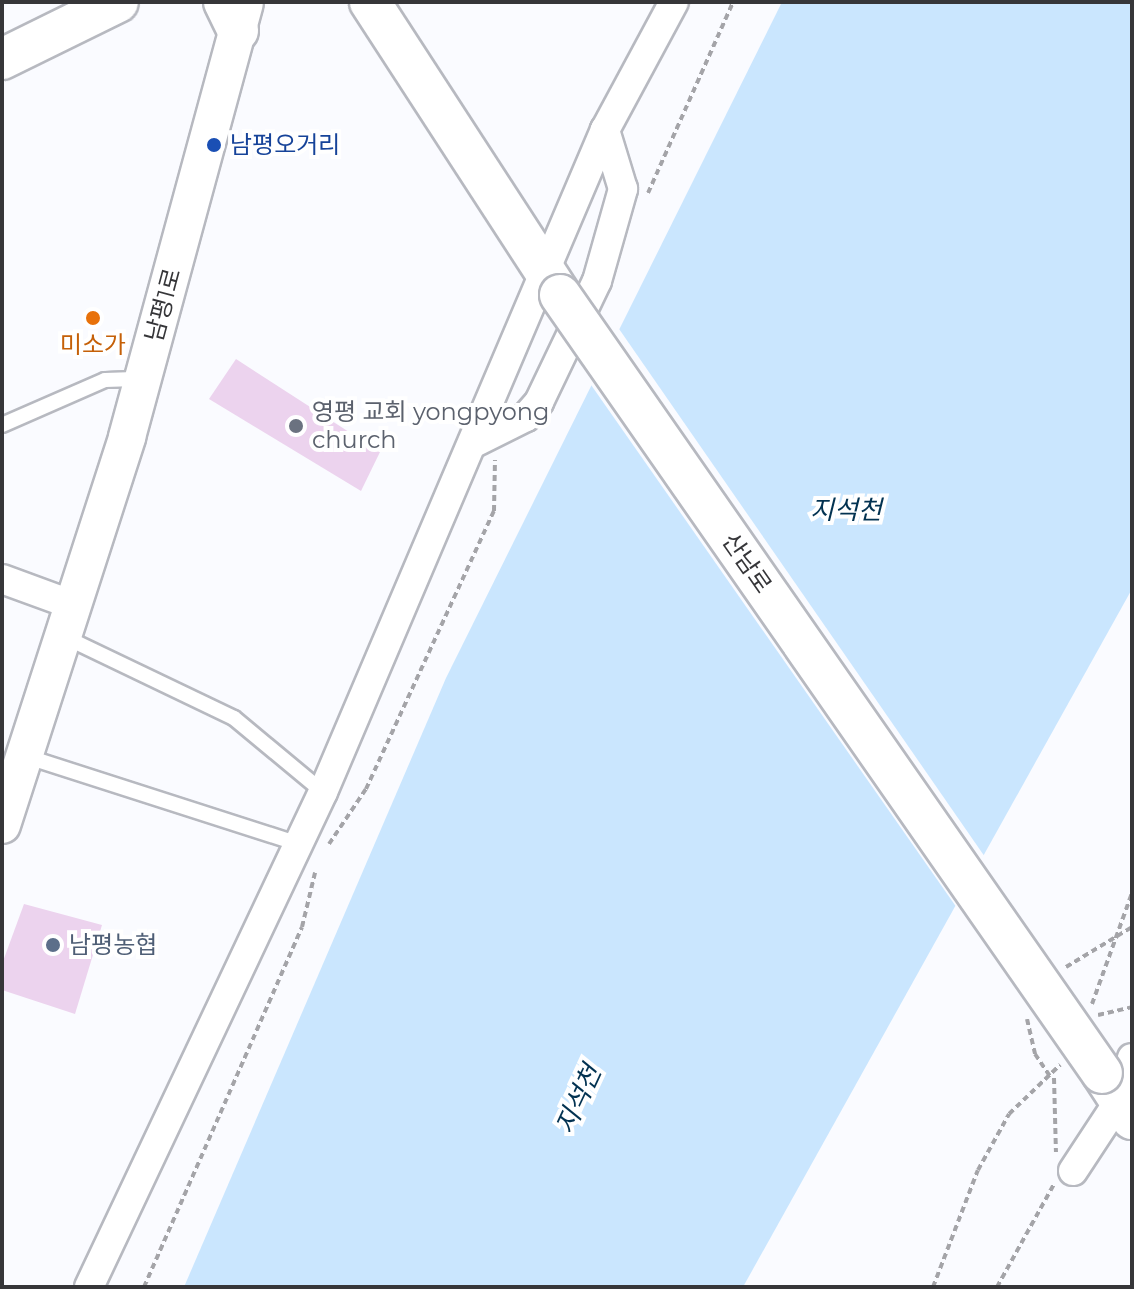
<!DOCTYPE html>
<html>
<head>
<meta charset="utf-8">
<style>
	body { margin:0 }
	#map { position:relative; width:1134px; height:1289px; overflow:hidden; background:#fafbff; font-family:Montserrat,"Noto Sans KR",sans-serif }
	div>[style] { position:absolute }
	.water>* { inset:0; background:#cae6fe }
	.pier>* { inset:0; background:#fafbff }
	.building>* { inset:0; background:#ecd3ee }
	.path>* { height:4px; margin-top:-2px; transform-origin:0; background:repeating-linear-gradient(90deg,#a4a4a8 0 6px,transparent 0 10px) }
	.roads { filter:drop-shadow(2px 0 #b7b9c0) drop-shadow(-2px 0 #b7b9c0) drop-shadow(0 2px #b7b9c0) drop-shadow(0 -2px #b7b9c0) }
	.service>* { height:14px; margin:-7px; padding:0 7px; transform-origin:7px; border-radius:7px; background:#fff }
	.minor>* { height:28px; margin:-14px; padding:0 14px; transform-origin:14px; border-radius:14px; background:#fff }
	.tertiary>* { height:36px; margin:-18px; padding:0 18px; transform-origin:18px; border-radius:18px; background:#fff }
	.secondary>* { height:40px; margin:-20px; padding:0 20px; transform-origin:20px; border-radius:20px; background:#fff }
	.bridges { filter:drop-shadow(2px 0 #b7b9c0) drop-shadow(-2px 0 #b7b9c0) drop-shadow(0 2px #b7b9c0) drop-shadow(0 -2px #b7b9c0) }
	.secondary-bridge>* { height:40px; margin:-20px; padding:0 20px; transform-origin:20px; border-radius:20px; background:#fff }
	.dots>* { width:22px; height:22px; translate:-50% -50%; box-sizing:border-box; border:4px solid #fff; border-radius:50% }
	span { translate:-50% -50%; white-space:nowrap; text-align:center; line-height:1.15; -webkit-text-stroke:8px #fff; paint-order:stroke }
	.transit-label { font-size:24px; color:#164399 }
	.left { translate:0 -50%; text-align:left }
	.street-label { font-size:24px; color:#363639 }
	.food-label { font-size:24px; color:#c56008 }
	.worship-label { font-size:24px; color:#5b616d }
	.service-label { font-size:24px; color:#4e5e75 }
	.water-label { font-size:26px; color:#023251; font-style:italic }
	.frame { position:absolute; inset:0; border:4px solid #363639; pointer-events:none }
</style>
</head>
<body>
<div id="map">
	<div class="water">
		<i style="clip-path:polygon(782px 2px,1132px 2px,1132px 589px,743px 1287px,184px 1287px,446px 678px)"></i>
	</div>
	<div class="pier">
		<i style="clip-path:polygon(617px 326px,985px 857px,957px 908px,589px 382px)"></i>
	</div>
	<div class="building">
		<i style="clip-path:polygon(236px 359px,380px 452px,361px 491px,209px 399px)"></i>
		<i style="clip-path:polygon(24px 904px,102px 925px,75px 1014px,2px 990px,2px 964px)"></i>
	</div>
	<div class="path">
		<i style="left:648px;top:193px;width:209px;rotate:-66deg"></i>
		<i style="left:329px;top:844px;width:66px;rotate:-56.1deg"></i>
		<i style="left:366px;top:789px;width:306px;rotate:-65.3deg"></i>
		<i style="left:494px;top:511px;width:51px;rotate:-88.9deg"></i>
		<i style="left:1066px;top:967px;width:77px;rotate:-31.2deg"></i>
		<i style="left:1092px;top:1004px;width:118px;rotate:-70.2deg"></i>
		<i style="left:1098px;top:1015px;width:35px;rotate:-13deg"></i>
		<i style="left:1027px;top:1019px;width:36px;rotate:77deg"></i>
		<i style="left:1035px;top:1054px;width:30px;rotate:56deg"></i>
		<i style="left:1054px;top:1078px;width:74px;rotate:88.5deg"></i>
		<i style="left:144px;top:1287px;width:393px;rotate:-66.3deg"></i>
		<i style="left:302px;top:927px;width:56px;rotate:-76.5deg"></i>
		<i style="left:933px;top:1287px;width:125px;rotate:-69deg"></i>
		<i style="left:978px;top:1170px;width:64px;rotate:-61deg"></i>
		<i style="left:1009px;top:1114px;width:71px;rotate:-43.9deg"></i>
		<i style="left:997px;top:1287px;width:118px;rotate:-61deg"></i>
	</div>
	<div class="roads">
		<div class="service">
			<i style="left:2px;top:425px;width:112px;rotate:-23.6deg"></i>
			<i style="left:105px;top:380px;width:37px;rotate:-2deg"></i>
			<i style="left:65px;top:637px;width:187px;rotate:25.6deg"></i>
			<i style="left:234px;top:718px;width:116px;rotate:39.7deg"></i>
			<i style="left:25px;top:756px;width:288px;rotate:17.8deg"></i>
		</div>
		<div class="minor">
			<i style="left:476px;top:442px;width:56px;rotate:-26.6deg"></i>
			<i style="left:526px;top:417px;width:20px;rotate:-49deg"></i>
			<i style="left:539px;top:402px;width:134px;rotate:-64.4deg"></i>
			<i style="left:597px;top:281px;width:96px;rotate:-74.2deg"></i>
			<i style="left:623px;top:189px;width:62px;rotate:-107deg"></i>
			<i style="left:2px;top:579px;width:76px;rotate:20.1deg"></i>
			<i style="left:1073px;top:1171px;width:84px;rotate:-56.7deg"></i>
			<i style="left:1119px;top:1101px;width:45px;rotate:-73.2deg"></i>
			<i style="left:89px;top:1287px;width:548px;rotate:-64.7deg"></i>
			<i style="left:323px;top:792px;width:720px;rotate:-66.93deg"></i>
			<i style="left:605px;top:130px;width:145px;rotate:-61.7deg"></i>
		</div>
		<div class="tertiary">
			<i style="left:2px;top:825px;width:408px;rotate:-72.1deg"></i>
			<i style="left:127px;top:437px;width:449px;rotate:-74.8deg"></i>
		</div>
		<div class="secondary">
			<i style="left:224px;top:2px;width:32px;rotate:64deg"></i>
			<i style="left:370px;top:2px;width:349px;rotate:57deg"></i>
			<i style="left:2px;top:59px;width:129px;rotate:-26.2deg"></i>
			<i style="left:1102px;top:1073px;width:55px;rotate:56.9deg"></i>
		</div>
	</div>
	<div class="bridges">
		<div class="secondary-bridge">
			<i style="left:560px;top:295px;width:948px;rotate:55.14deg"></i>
		</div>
	</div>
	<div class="dots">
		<i style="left:214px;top:145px;background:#1a4fb4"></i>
		<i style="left:93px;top:318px;background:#e8710a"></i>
		<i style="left:296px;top:426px;background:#6b7280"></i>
		<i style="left:53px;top:945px;background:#5c6f8a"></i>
	</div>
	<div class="transit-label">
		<span class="left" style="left:230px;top:145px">남평오거리</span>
	</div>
	<div class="street-label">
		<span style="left:163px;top:305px;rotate:-75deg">남평1로</span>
		<span style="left:747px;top:563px;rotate:55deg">산남로</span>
	</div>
	<div class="food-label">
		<span style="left:93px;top:345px">미소가</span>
	</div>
	<div class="worship-label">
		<span class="left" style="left:312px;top:426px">영평 교회 yongpyong<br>church</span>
	</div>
	<div class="service-label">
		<span class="left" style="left:69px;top:945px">남평농협</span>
	</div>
	<div class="water-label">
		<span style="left:846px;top:511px">지석천</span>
		<span style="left:579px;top:1100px;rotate:-65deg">지석천</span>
	</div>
	<div class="frame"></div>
</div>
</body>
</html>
